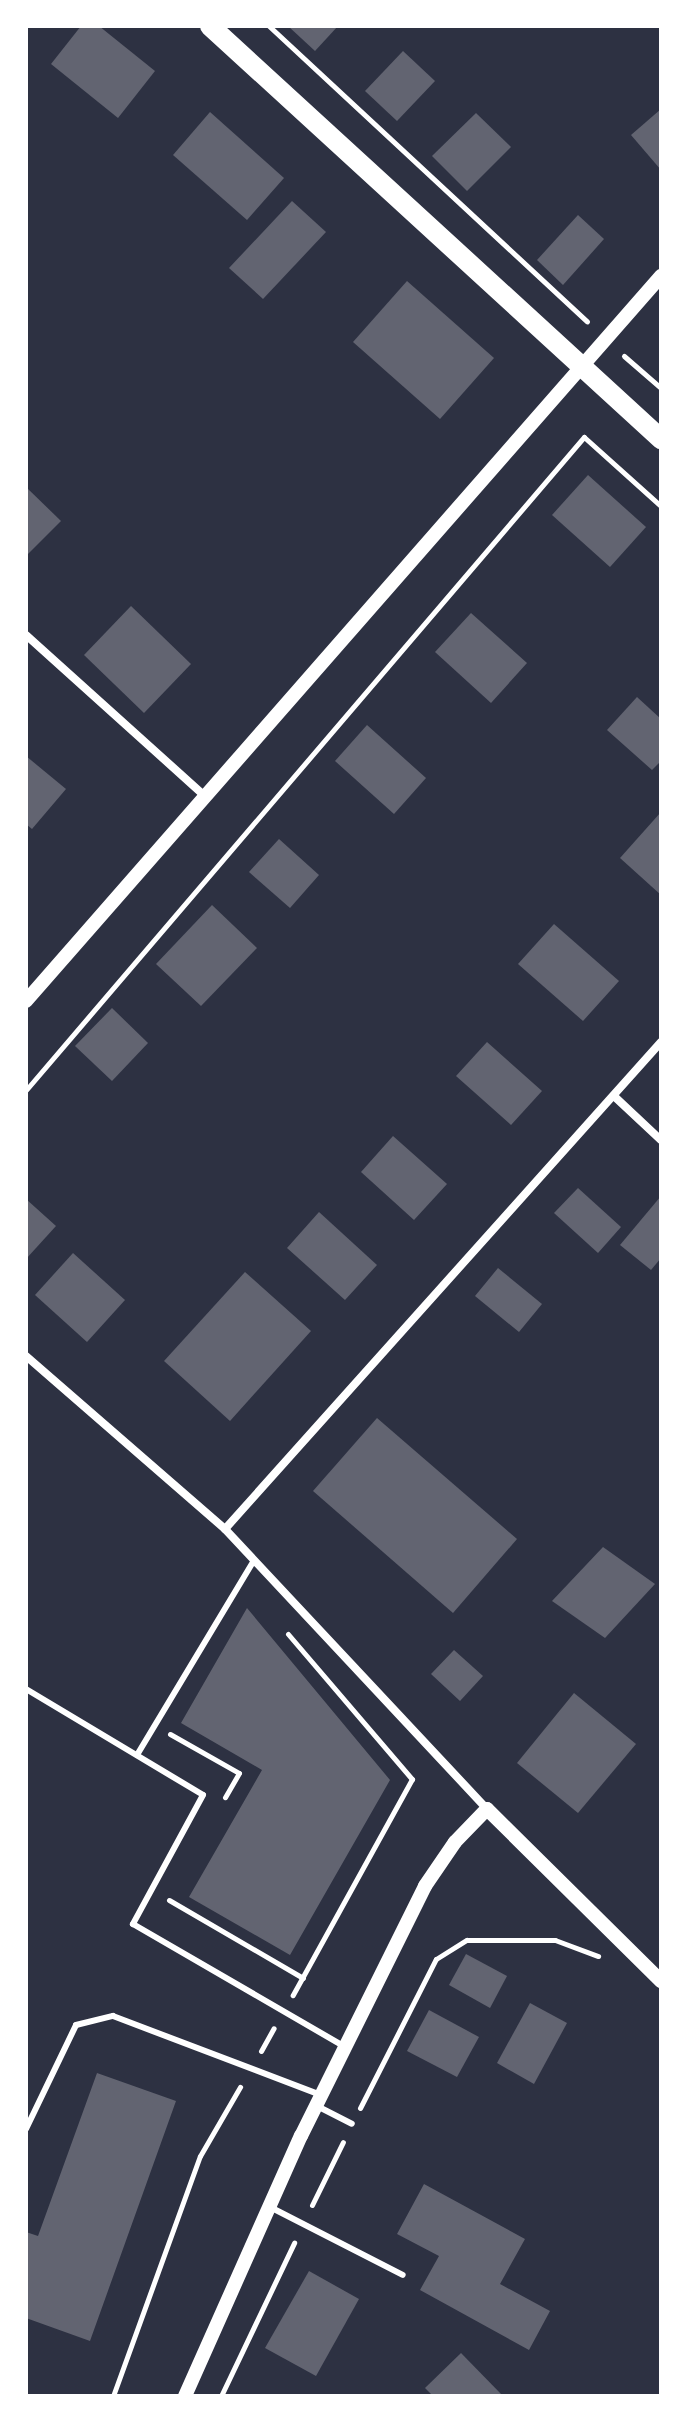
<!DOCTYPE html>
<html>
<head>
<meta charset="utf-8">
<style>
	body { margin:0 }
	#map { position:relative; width:687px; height:2422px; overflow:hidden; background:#2d3142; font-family:Lato,sans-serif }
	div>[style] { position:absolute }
	.building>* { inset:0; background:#626471 }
	.path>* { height:5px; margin:-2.5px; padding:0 2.5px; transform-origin:2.5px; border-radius:2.5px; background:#fff }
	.service>* { height:6px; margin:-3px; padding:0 3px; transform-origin:3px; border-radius:3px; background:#fff }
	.minor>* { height:8px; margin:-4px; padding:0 4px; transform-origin:4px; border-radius:4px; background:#fff }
	.tertiary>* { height:14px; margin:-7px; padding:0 7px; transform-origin:7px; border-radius:7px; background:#fff }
	.primary>* { height:20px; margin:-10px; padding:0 10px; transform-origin:10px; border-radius:10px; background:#fff }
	span { translate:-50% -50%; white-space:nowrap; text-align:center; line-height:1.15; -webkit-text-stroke:6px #fff; paint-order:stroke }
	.frame { position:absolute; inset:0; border:28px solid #fff; pointer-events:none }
</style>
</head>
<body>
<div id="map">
	<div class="building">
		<i style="clip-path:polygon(81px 26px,99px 26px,155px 71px,118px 118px,51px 64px)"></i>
		<i style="clip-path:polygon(288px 26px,338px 26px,315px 51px)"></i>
		<i style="clip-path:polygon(403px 51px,435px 81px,397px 121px,365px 91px)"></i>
		<i style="clip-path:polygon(661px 109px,661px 170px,631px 135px)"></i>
		<i style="clip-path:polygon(210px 112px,284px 178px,247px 220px,173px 155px)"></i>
		<i style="clip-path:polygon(476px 113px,511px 147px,467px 191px,432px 156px)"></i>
		<i style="clip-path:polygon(292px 201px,326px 232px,263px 299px,229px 268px)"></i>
		<i style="clip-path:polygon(578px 215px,604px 239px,563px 285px,537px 260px)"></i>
		<i style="clip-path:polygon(407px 281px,494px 358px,440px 419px,353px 342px)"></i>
		<i style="clip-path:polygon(588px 475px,646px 527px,610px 567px,552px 515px)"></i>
		<i style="clip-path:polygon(26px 487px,61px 521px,26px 556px)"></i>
		<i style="clip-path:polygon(131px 606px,191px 664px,144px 713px,84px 655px)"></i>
		<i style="clip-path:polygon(471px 613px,527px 663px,491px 703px,435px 652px)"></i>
		<i style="clip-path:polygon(637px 697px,661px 719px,661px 761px,652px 770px,607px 730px)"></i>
		<i style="clip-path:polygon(367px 725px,426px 778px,394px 814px,335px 761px)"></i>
		<i style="clip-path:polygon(26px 756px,66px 789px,32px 829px,26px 824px)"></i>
		<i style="clip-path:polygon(661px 812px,661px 895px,620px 858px)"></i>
		<i style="clip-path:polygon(279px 839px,319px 875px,290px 908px,249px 872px)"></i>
		<i style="clip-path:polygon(212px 905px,257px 948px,201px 1006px,156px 964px)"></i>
		<i style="clip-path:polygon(554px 924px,619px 981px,583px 1021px,518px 964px)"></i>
		<i style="clip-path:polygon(112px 1008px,148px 1043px,112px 1081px,75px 1046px)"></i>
		<i style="clip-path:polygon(487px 1042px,542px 1091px,511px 1125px,456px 1076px)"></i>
		<i style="clip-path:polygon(393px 1136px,447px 1184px,414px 1220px,361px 1172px)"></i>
		<i style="clip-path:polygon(578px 1188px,621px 1227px,598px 1253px,554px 1213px)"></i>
		<i style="clip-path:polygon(661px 1196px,661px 1258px,651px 1270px,620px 1245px)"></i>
		<i style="clip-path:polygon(26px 1199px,56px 1226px,26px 1259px)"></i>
		<i style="clip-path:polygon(319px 1212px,377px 1265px,345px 1300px,287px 1248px)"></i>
		<i style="clip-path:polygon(73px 1253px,125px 1300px,87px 1342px,35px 1295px)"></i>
		<i style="clip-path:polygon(498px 1268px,542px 1304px,519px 1332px,475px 1296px)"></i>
		<i style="clip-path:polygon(245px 1272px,311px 1331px,230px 1421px,164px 1361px)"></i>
		<i style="clip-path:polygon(377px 1418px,517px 1539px,453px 1613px,313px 1491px)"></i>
		<i style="clip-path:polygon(603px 1547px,655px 1584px,605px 1638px,552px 1601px)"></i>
		<i style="clip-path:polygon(247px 1608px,390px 1780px,290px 1955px,189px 1897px,262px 1770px,181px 1723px)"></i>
		<i style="clip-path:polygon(454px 1650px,483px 1676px,460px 1701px,431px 1674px)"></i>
		<i style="clip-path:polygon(574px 1693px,636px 1744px,578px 1813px,517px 1763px)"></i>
		<i style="clip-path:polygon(466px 1954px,507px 1976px,490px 2008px,449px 1985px)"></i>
		<i style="clip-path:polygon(530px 2003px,567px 2023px,534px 2084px,497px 2063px)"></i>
		<i style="clip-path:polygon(429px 2010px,479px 2037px,457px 2077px,407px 2051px)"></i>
		<i style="clip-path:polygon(97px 2073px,176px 2101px,90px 2341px,26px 2318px,26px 2232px,38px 2236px)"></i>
		<i style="clip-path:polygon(424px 2184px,525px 2239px,500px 2284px,550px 2311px,529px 2350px,420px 2290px,439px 2256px,397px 2234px)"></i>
		<i style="clip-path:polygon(309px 2271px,359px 2299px,316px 2376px,265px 2348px)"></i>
		<i style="clip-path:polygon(461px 2353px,503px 2396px,433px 2396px,425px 2388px)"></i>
	</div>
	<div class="path">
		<i style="left:269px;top:26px;width:434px;rotate:42.9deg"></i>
		<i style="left:624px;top:356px;width:49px;rotate:40.9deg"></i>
		<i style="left:26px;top:1090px;width:859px;rotate:-49.49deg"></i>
		<i style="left:584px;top:437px;width:103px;rotate:41.9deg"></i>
		<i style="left:288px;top:1634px;width:191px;rotate:49.5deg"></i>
		<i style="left:412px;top:1779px;width:247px;rotate:118.9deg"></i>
		<i style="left:170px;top:1734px;width:79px;rotate:29.5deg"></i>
		<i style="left:239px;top:1773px;width:28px;rotate:120deg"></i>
		<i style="left:169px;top:1900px;width:155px;rotate:30.2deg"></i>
		<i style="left:261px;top:2051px;width:26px;rotate:-61deg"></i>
		<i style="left:360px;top:2108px;width:167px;rotate:-63deg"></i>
		<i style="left:436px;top:1959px;width:36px;rotate:-32deg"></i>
		<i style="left:467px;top:1940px;width:88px"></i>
		<i style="left:555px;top:1940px;width:46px;rotate:20.4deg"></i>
		<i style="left:312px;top:2205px;width:70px;rotate:-63.8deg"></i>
		<i style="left:113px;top:2396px;width:255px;rotate:-70.1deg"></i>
		<i style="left:200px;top:2156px;width:80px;rotate:-59.9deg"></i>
		<i style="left:221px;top:2396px;width:170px;rotate:-64.5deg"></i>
	</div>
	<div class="service">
		<i style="left:26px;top:1689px;width:206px;rotate:30.9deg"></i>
		<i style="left:203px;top:1795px;width:147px;rotate:118.5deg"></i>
		<i style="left:133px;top:1924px;width:245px;rotate:30.1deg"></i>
		<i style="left:137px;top:1755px;width:227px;rotate:-59deg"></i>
		<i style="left:317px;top:2106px;width:39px;rotate:27deg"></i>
		<i style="left:26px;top:2129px;width:115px;rotate:-64.3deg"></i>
		<i style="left:76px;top:2025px;width:38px;rotate:-14deg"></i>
		<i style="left:113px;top:2016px;width:222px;rotate:20.8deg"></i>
		<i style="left:270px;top:2207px;width:149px;rotate:27.1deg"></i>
	</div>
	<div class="minor">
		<i style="left:26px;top:635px;width:242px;rotate:42deg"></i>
		<i style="left:615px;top:1097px;width:63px;rotate:43.1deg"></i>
		<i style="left:26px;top:1356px;width:264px;rotate:41deg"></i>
		<i style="left:225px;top:1529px;width:383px;rotate:46.9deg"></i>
		<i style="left:225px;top:1529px;width:654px;rotate:-48.16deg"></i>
	</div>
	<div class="tertiary">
		<i style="left:26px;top:1001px;width:964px;rotate:-48.79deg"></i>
		<i style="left:185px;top:2396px;width:285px;rotate:-66deg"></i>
		<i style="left:301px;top:2136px;width:279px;rotate:-63.6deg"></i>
		<i style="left:425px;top:1886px;width:53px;rotate:-55.7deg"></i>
		<i style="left:455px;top:1842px;width:46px;rotate:-45.9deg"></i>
		<i style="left:487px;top:1809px;width:245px;rotate:44.7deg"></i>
	</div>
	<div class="primary">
		<i style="left:210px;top:26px;width:612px;rotate:42.48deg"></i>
	</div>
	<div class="frame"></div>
</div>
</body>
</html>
